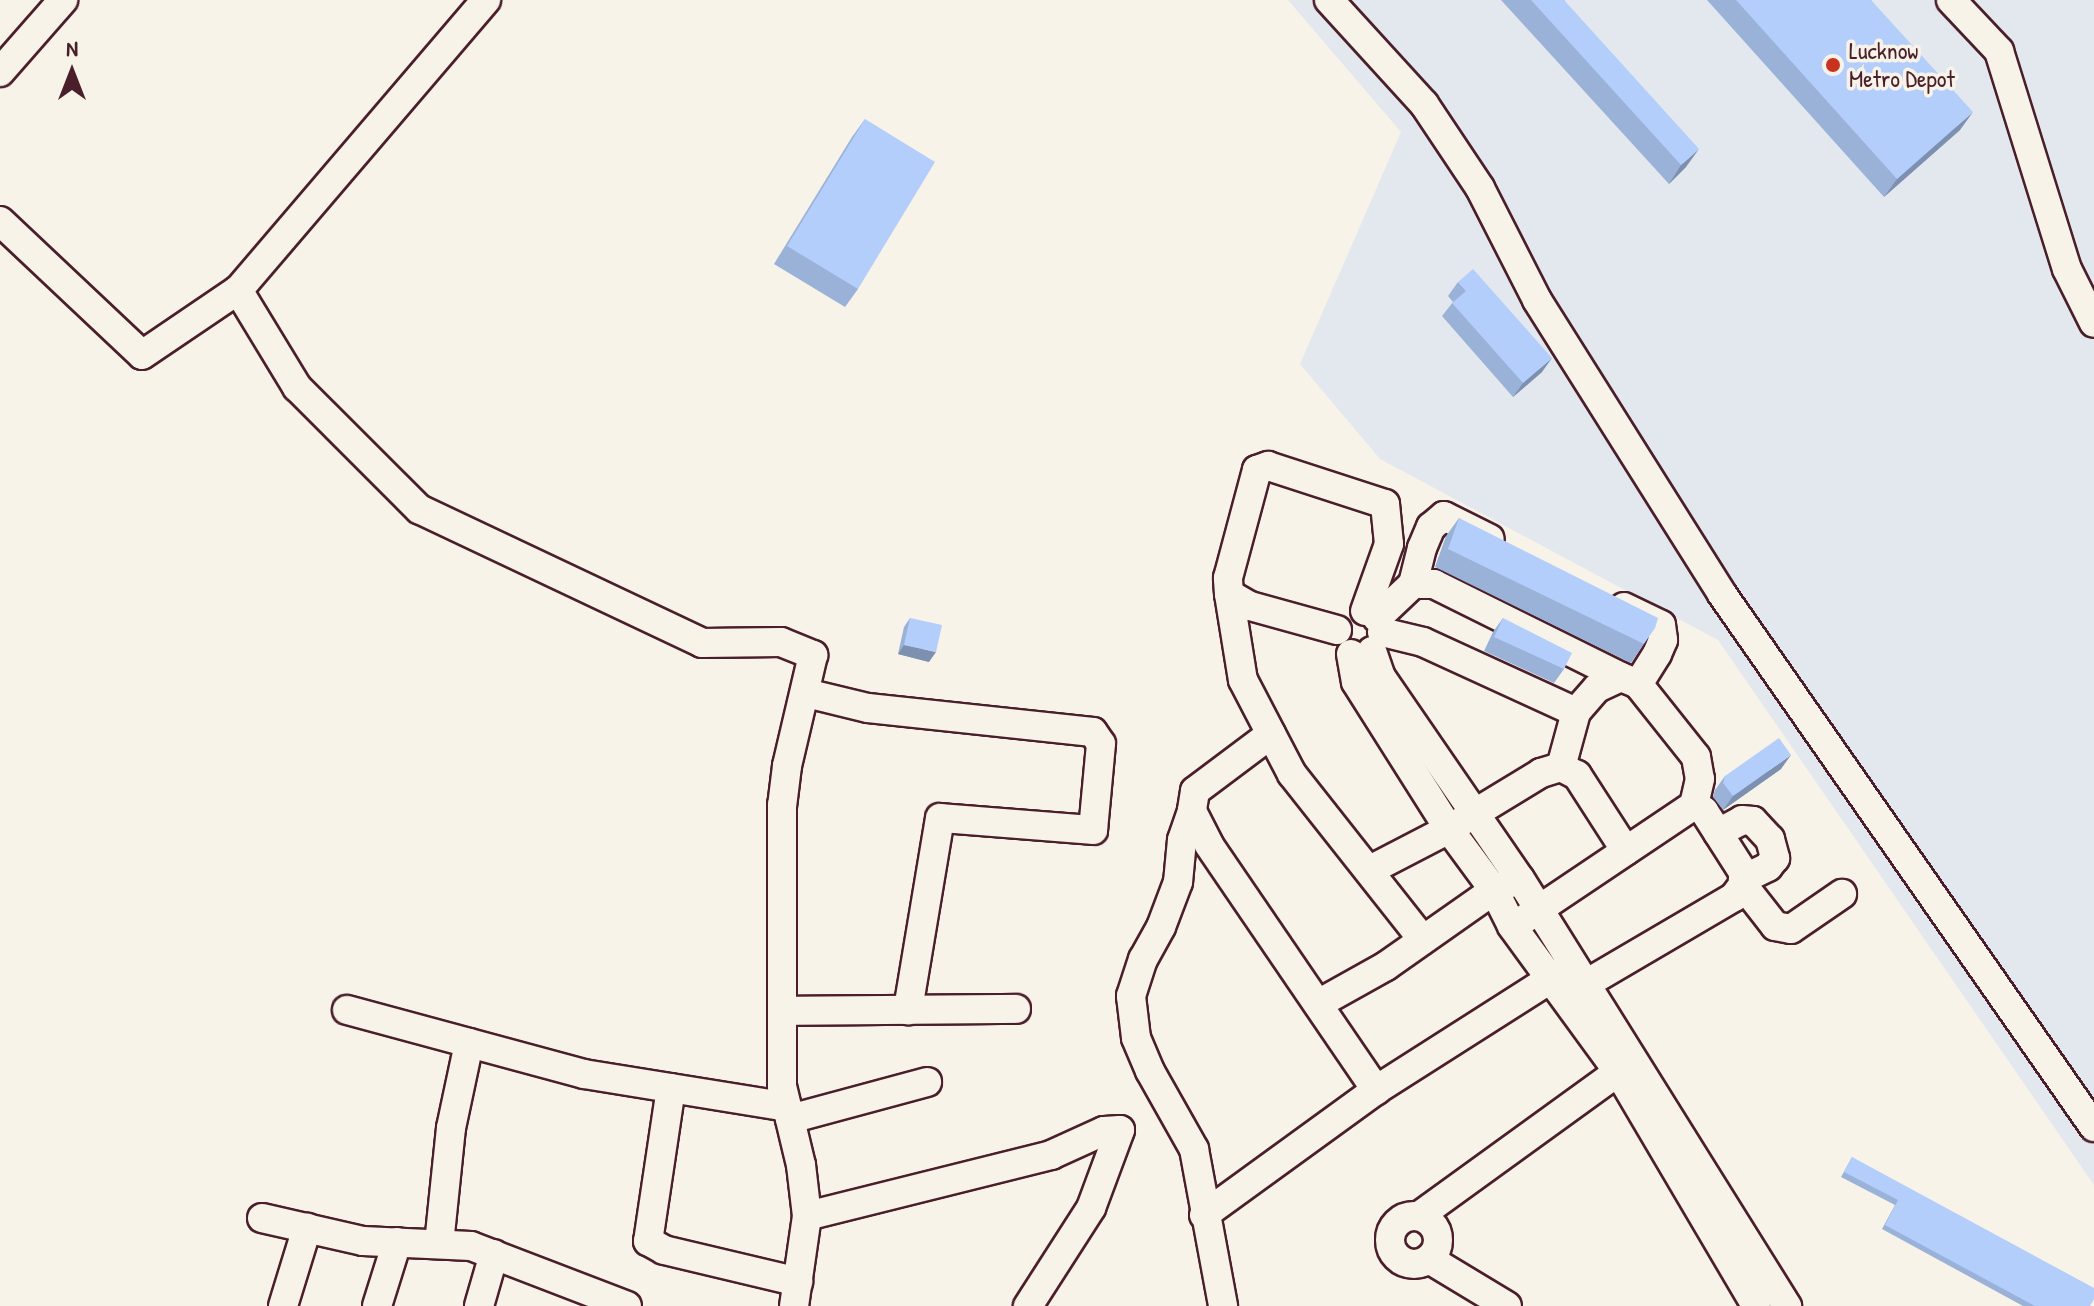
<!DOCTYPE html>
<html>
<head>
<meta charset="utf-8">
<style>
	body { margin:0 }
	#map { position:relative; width:2094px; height:1306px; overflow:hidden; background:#f7f3e8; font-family:"Patrick Hand",sans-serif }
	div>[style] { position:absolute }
	.built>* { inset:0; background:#e3e8ee }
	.roads { filter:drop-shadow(2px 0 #4a1f2b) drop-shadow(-2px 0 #4a1f2b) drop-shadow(0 2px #4a1f2b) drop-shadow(0 -2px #4a1f2b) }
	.minor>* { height:28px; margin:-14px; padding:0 14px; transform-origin:14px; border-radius:14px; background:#f7f3e8 }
	.minor>.ring { margin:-14px; padding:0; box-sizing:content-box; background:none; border:28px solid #f7f3e8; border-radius:50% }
	.wall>* { inset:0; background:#9ab1d8 }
	.shaded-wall>* { inset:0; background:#7d90b0 }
	.building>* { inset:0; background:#b3cefb }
	.dots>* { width:22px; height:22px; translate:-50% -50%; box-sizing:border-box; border:4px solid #f7f3e8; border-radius:50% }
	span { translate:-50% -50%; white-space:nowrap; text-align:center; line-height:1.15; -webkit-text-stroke:7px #f7f3e8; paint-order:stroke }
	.poi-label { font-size:24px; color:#4a1f2b }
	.left { translate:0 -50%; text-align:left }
	.north { position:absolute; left:32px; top:32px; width:80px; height:80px; -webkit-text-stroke:6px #f7f3e8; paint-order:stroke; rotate:0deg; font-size:22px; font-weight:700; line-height:32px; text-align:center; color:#4a1f2b }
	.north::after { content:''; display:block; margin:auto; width:28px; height:36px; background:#4a1f2b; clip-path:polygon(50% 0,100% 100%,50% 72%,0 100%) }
</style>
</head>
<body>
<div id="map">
	<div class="built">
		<i style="clip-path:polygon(1288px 0,2094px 0,2094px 1185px,1718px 640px,1380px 459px,1300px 364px,1401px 132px)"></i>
	</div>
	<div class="roads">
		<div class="minor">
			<i style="left:486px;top:0;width:382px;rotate:130.5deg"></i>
			<i style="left:238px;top:290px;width:114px;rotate:58.7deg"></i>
			<i style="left:297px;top:387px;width:173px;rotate:45deg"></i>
			<i style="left:419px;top:509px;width:313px;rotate:25.3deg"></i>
			<i style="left:702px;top:643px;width:79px;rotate:-0.7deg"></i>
			<i style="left:781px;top:642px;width:35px;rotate:22deg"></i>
			<i style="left:813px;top:655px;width:114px;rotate:103.2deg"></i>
			<i style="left:787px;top:766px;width:39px;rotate:97deg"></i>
			<i style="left:782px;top:805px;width:281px;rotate:90deg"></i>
			<i style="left:782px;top:1086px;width:81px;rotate:76.5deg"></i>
			<i style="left:801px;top:1165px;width:51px;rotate:83.3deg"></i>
			<i style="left:807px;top:1216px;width:91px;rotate:98.2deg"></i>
			<i style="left:1329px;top:0;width:141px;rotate:47.6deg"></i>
			<i style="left:1424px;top:104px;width:101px;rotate:56.3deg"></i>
			<i style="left:1480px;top:188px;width:126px;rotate:63deg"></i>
			<i style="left:1537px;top:300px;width:347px;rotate:57.8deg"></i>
			<i style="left:1722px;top:594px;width:650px;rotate:55.09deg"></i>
			<i style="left:1951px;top:0;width:70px;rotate:46.7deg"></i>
			<i style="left:1999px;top:51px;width:228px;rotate:72.7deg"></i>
			<i style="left:2067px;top:269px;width:60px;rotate:63.4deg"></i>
			<i style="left:0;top:72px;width:96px;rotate:-48.8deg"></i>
			<i style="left:0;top:221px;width:195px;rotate:43.3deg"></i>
			<i style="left:142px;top:355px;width:116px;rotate:-34.1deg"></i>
			<i style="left:1413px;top:584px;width:37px;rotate:-76deg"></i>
			<i style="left:1422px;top:548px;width:23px;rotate:-67deg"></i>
			<i style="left:1431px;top:527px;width:17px;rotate:-40deg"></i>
			<i style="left:1444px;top:516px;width:51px;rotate:26.6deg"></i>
			<i style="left:1229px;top:594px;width:87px;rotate:80.8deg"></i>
			<i style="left:1243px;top:680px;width:106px;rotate:62.5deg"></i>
			<i style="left:1292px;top:774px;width:211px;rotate:51.7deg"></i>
			<i style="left:1624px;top:607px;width:41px;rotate:25.9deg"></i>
			<i style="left:1661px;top:625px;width:15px;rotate:82deg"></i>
			<i style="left:1663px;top:640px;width:15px;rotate:113deg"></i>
			<i style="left:1657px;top:654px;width:36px;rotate:122deg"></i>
			<i style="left:1377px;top:618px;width:50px;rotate:-43.4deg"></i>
			<i style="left:1413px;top:584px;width:21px"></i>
			<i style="left:1434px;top:584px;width:209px;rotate:26.4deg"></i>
			<i style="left:1337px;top:630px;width:90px;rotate:-164.6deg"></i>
			<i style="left:1250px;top:606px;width:24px;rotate:-150deg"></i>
			<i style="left:1229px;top:594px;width:16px;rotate:-94deg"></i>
			<i style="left:1228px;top:578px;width:112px;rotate:-75deg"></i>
			<i style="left:1257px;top:470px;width:12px;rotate:-20deg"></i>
			<i style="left:1268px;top:466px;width:123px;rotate:18deg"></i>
			<i style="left:1385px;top:504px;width:40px;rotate:84.3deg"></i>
			<i style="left:1389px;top:544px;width:71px;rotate:109.7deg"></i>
			<i style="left:1382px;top:632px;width:42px;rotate:13.7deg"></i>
			<i style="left:1423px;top:642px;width:168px;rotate:24.6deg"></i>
			<i style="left:1372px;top:651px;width:28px;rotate:71deg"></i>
			<i style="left:1381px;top:677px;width:245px;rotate:55.5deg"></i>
			<i style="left:1520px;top:879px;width:504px;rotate:57.98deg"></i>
			<i style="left:1351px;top:654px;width:28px;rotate:80deg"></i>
			<i style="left:1356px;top:682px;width:174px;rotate:57.7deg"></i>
			<i style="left:1449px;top:829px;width:76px;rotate:53.6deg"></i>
			<i style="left:1494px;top:890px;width:40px;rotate:63.4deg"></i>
			<i style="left:1512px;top:926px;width:182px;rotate:53.9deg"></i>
			<i style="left:1619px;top:1073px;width:270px;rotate:59.5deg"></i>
			<i style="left:806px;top:693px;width:64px;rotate:13.6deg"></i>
			<i style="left:868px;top:708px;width:226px;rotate:6.1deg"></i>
			<i style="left:1093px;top:732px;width:14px;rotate:56deg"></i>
			<i style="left:1101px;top:744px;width:86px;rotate:95.3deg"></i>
			<i style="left:1093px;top:830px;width:153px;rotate:-175.5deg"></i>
			<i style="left:940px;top:818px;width:195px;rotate:99.5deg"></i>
			<i style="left:1271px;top:734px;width:95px;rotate:143.1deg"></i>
			<i style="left:1195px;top:791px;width:20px;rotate:99deg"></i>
			<i style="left:1192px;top:811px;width:38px;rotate:63deg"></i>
			<i style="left:1209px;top:845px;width:297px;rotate:55.7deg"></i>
			<i style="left:1376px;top:1090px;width:225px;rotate:-32.5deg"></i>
			<i style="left:1561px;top:767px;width:57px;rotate:-74.7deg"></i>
			<i style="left:1576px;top:712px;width:32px;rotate:-49deg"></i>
			<i style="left:1597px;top:688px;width:26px;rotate:-25deg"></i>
			<i style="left:1621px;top:677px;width:18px;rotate:22deg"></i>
			<i style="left:1638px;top:684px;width:93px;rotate:51.5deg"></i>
			<i style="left:1696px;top:757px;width:22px;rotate:80deg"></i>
			<i style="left:1700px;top:779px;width:27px;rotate:103deg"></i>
			<i style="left:1192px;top:811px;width:31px;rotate:109deg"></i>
			<i style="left:1182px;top:840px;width:42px;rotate:95.4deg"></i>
			<i style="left:1178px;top:882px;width:48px;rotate:110.7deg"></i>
			<i style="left:1161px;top:927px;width:37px;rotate:119deg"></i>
			<i style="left:1143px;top:959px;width:39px;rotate:108deg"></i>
			<i style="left:1131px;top:996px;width:42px;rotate:83.2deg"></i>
			<i style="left:1136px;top:1038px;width:36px;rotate:67deg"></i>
			<i style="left:1150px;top:1071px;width:90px;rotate:60.6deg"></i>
			<i style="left:1194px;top:1149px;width:160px;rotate:79.5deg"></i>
			<i style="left:1718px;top:833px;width:27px;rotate:-28deg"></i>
			<i style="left:1742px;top:820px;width:11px;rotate:5deg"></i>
			<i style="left:1753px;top:821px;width:25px;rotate:47deg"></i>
			<i style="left:1770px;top:839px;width:20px;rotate:75deg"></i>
			<i style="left:1775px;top:858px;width:11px;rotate:128deg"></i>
			<i style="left:1768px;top:867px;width:28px;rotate:154deg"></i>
			<i style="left:1370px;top:870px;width:89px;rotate:-27.4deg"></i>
			<i style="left:1449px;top:829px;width:108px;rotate:-31.3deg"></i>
			<i style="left:1541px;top:773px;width:21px;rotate:-17deg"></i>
			<i style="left:1561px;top:767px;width:18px;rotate:27deg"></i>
			<i style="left:1577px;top:775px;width:90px;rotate:57.2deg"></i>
			<i style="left:1743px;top:885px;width:52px;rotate:52deg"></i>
			<i style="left:1775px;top:926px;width:16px;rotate:11deg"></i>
			<i style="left:1791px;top:929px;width:62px;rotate:-34.5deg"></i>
			<i style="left:1523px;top:920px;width:206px;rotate:-33.9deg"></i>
			<i style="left:1694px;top:805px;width:12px;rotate:31deg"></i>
			<i style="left:1704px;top:811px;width:72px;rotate:57.4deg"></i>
			<i style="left:1743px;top:872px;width:13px;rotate:90deg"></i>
			<i style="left:1743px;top:885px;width:15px;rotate:127deg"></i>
			<i style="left:1734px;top:897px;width:172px;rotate:149.6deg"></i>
			<i style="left:1318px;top:1004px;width:78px;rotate:-29.2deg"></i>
			<i style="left:1386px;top:966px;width:132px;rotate:-35.1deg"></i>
			<i style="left:1494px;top:890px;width:17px;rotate:-24deg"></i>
			<i style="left:347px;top:1010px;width:245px;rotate:15.1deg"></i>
			<i style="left:584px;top:1074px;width:206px;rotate:9.2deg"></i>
			<i style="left:783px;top:1011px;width:233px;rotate:-0.5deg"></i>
			<i style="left:671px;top:1088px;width:155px;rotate:98.5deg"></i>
			<i style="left:648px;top:1241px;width:18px;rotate:29deg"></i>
			<i style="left:664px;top:1250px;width:138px;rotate:13.4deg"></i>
			<i style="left:790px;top:1119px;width:142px;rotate:-15.1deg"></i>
			<i style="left:1204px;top:1215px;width:213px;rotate:-36deg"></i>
			<i style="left:807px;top:1216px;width:252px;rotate:-14deg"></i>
			<i style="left:1051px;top:1155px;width:58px;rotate:-24.4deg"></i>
			<i style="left:1104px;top:1131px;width:16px;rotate:-4deg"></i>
			<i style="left:1120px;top:1130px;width:83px;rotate:110.4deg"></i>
			<i style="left:1091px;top:1208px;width:117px;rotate:122.7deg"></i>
			<i style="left:1419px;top:1216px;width:263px;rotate:-35.9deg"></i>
			<i class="ring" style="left:1390px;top:1216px;width:20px;height:20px"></i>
			<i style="left:262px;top:1218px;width:104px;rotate:12.8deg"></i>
			<i style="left:363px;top:1241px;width:108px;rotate:2.7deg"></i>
			<i style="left:471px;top:1246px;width:167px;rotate:21deg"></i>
			<i style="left:439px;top:1244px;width:117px;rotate:-84.1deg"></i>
			<i style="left:451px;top:1128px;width:87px;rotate:-78deg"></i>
			<i style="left:1429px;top:1259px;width:91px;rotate:31.1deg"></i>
			<i style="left:283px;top:1306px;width:82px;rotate:-72.9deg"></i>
			<i style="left:377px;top:1306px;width:67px;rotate:-72.6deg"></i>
			<i style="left:479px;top:1306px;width:54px;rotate:-73.9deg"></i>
		</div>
	</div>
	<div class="wall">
		<i style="clip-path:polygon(1501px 0,1564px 0,1686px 167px,1669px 184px)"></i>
		<i style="clip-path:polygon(1707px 0,1871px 0,1960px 130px,1884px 197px)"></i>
		<i style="clip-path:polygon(865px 119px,858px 289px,845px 307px,774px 264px,852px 137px)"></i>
		<i style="clip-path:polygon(1458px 282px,1542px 372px,1513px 397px,1442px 316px,1453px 302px,1448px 296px)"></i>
		<i style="clip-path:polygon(1459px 518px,1644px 644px,1631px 663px,1435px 567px,1446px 536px)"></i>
		<i style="clip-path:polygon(910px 618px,929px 662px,898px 654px,904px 627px)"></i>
		<i style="clip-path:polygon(1503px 618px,1564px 669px,1554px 683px,1484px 651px,1493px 632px)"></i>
		<i style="clip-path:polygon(1781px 769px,1723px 810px,1713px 797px,1715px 790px,1725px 776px)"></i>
		<i style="clip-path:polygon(1852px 1157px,2090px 1306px,2023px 1306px,1882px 1229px,1895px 1205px,1841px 1177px)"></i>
	</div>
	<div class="shaded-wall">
		<i style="clip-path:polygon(1973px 112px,1960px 130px,1884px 197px,1897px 179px)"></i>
		<i style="clip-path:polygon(1699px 149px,1686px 167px,1669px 184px,1681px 165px)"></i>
		<i style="clip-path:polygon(1552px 358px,1542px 372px,1513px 397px,1523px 383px)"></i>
		<i style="clip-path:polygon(904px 645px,936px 652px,929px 662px,898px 654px)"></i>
		<i style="clip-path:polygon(1791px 755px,1781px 769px,1723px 810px,1733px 796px)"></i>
	</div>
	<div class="building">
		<i style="clip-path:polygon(1531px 0,1564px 0,1699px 149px,1681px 165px)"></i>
		<i style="clip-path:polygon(1736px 0,1871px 0,1973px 112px,1897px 179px)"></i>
		<i style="clip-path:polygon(865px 119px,935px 162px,858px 289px,787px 246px)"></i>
		<i style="clip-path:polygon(1473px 269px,1552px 358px,1523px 383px,1452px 303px,1466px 291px,1458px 282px)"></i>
		<i style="clip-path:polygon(1459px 518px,1658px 618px,1655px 628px,1644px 644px,1448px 549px)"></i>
		<i style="clip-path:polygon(910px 618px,942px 625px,936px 652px,904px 645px)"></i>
		<i style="clip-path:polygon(1503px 618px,1572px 653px,1564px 669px,1494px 637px)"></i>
		<i style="clip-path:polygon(1779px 738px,1791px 755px,1733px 796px,1723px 783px,1725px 776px)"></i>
		<i style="clip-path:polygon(1852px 1157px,2094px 1288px,2094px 1299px,2090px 1306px,2035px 1306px,1885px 1225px,1898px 1200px,1844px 1172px)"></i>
	</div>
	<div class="dots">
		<i style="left:1833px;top:65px;background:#c8321e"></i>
	</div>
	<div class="poi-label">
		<span class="left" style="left:1849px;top:65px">Lucknow<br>Metro Depot</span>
	</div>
	<div class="north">N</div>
</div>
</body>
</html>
